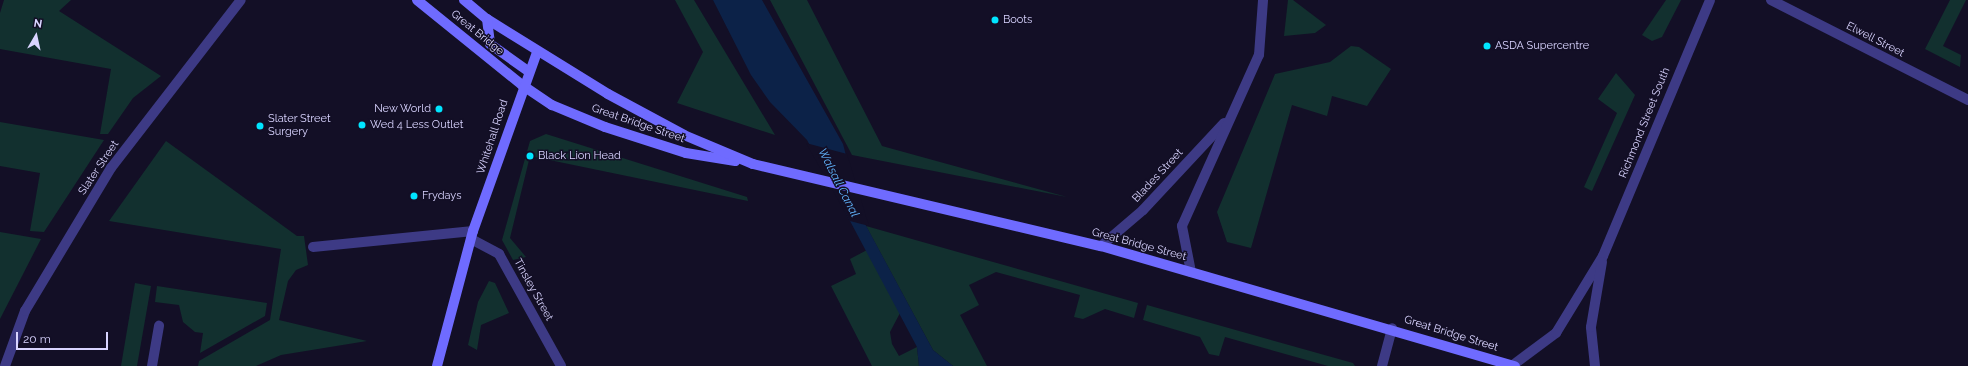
<!DOCTYPE html>
<html>
<head>
<meta charset="utf-8">
<style>
	body { margin:0 }
	#map { position:relative; width:1968px; height:366px; overflow:hidden; background:#130f26; font-family:Raleway,sans-serif }
	div>[style] { position:absolute }
	.green>* { inset:0; background:#12302f }
	.water>* { inset:0; background:#0c2248 }
	.pier>* { inset:0; background:#130f26 }
	.street>* { height:10px; margin:-5px; padding:0 5px; transform-origin:5px; border-radius:5px; background:#3d3a85 }
	.secondary>* { height:10px; margin:-5px; padding:0 5px; transform-origin:5px; border-radius:5px; background:#6f6bff }
	.dots>* { width:11px; height:11px; translate:-50% -50%; box-sizing:border-box; border:2px solid #130f26; border-radius:50% }
	span { translate:-50% -50%; white-space:nowrap; text-align:center; line-height:1.15; -webkit-text-stroke:3px #130f26; paint-order:stroke }
	.poi-label { font-size:11px; color:#d9d4ff }
	.left { translate:0 -50%; text-align:left }
	.right { translate:-100% -50%; text-align:right }
	.street-label { font-size:11px; color:#d9d4ff }
	.water-label { font-size:12px; color:#62b6ff; font-style:italic }
	.north { position:absolute; left:16px; top:16px; width:40px; height:40px; -webkit-text-stroke:3px #130f26; paint-order:stroke; rotate:9deg; font-size:11px; font-weight:700; line-height:16px; text-align:center; color:#d9d4ff }
	.north::after { content:''; display:block; margin:auto; width:14px; height:18px; background:#d9d4ff; clip-path:polygon(50% 0,100% 100%,50% 72%,0 100%) }
	.scale { position:absolute; left:16px; top:332px; width:92px; height:18px; box-sizing:border-box; border:2px solid #d9d4ff; border-top:0; padding-left:5px; font-size:12px; line-height:14px; white-space:nowrap; color:#d9d4ff; -webkit-text-stroke:3px #130f26; paint-order:stroke }
</style>
</head>
<body>
<div id="map">
	<div class="green">
		<i style="clip-path:polygon(4px 0,71px 0,59px 11px,161px 76px,133px 98px,108px 134px,100px 134px,111px 69px,0 49px,0 13px)"></i>
		<i style="clip-path:polygon(675px 0,694px 0,775px 135px,677px 103px,703px 52px)"></i>
		<i style="clip-path:polygon(770px 0,807px 0,882px 146px,1067px 197px,852px 155px)"></i>
		<i style="clip-path:polygon(1288px 0,1293px 0,1326px 25px,1315px 33px,1284px 36px)"></i>
		<i style="clip-path:polygon(1666px 0,1681px 0,1662px 37px,1652px 41px,1642px 35px)"></i>
		<i style="clip-path:polygon(1950px 0,1966px 0,1943px 46px,1961px 55px,1960px 67px,1925px 49px)"></i>
		<i style="clip-path:polygon(1351px 46px,1359px 47px,1391px 69px,1367px 106px,1332px 96px,1327px 116px,1292px 105px,1251px 248px,1227px 242px,1217px 212px,1275px 74px,1330px 62px)"></i>
		<i style="clip-path:polygon(1616px 73px,1635px 95px,1592px 191px,1584px 187px,1617px 113px,1598px 99px)"></i>
		<i style="clip-path:polygon(0 122px,104px 140px,44px 232px,30px 231px,40px 173px,0 166px)"></i>
		<i style="clip-path:polygon(546px 134px,747px 197px,748px 201px,530px 156px,510px 238px,526px 257px,513px 260px,502px 240px,530px 141px)"></i>
		<i style="clip-path:polygon(166px 141px,297px 236px,304px 236px,308px 265px,296px 270px,288px 281px,279px 320px,367px 341px,281px 355px,256px 366px,198px 366px,199px 361px,270px 320px,281px 249px,109px 221px)"></i>
		<i style="clip-path:polygon(866px 226px,1138px 303px,1134px 318px,1105px 309px,1083px 319px,1074px 317px,1080px 295px,996px 272px,969px 285px,979px 305px,960px 315px,987px 366px,953px 366px,933px 350px)"></i>
		<i style="clip-path:polygon(0 232px,41px 239px,0 319px)"></i>
		<i style="clip-path:polygon(867px 250px,900px 313px,890px 332px,892px 344px,899px 356px,917px 347px,919px 366px,872px 366px,831px 286px,856px 274px,850px 259px)"></i>
		<i style="clip-path:polygon(489px 281px,495px 283px,509px 313px,481px 325px,477px 350px,468px 345px,478px 302px)"></i>
		<i style="clip-path:polygon(135px 283px,151px 286px,137px 366px,121px 366px)"></i>
		<i style="clip-path:polygon(157px 286px,267px 303px,265px 316px,200px 353px,203px 333px,195px 332px,183px 322px,179px 305px,155px 302px)"></i>
		<i style="clip-path:polygon(1147px 305px,1353px 363px,1355px 366px,1328px 366px,1225px 337px,1219px 356px,1209px 354px,1200px 337px,1143px 320px)"></i>
	</div>
	<div class="water">
		<i style="clip-path:polygon(713px 0,762px 0,843px 144px,863px 220px,933px 350px,953px 366px,919px 366px,917px 347px,807px 140px,770px 102px,751px 75px)"></i>
	</div>
	<div class="pier">
		<i style="clip-path:polygon(806px 143px,847px 154px,869px 226px,850px 221px)"></i>
	</div>
	<div class="street">
		<i style="left:1771px;top:0;width:221px;rotate:26.9deg"></i>
		<i style="left:471px;top:239px;width:32px;rotate:28deg"></i>
		<i style="left:499px;top:254px;width:128px;rotate:61deg"></i>
		<i style="left:1101px;top:246px;width:55px;rotate:-40.6deg"></i>
		<i style="left:1143px;top:210px;width:119px;rotate:-47deg"></i>
		<i style="left:313px;top:247px;width:161px;rotate:-5.7deg"></i>
		<i style="left:1191px;top:272px;width:47px;rotate:-101.1deg"></i>
		<i style="left:1182px;top:226px;width:188px;rotate:-65.8deg"></i>
		<i style="left:1259px;top:55px;width:55px;rotate:-85.8deg"></i>
		<i style="left:1513px;top:365px;width:54px;rotate:-36.7deg"></i>
		<i style="left:1556px;top:333px;width:90px;rotate:-58.6deg"></i>
		<i style="left:1603px;top:256px;width:277px;rotate:-67.3deg"></i>
		<i style="left:5px;top:366px;width:59px;rotate:-70deg"></i>
		<i style="left:25px;top:311px;width:167px;rotate:-59deg"></i>
		<i style="left:111px;top:168px;width:212px;rotate:-52.3deg"></i>
		<i style="left:152px;top:366px;width:41px;rotate:-80.1deg"></i>
		<i style="left:1382px;top:366px;width:39px;rotate:-75deg"></i>
		<i style="left:1595px;top:366px;width:39px;rotate:-96deg"></i>
		<i style="left:1591px;top:327px;width:66px;rotate:-80.4deg"></i>
	</div>
	<div class="secondary">
		<i style="left:417px;top:0;width:135px;rotate:39deg"></i>
		<i style="left:522px;top:85px;width:36px;rotate:34deg"></i>
		<i style="left:552px;top:105px;width:57px;rotate:22.5deg"></i>
		<i style="left:605px;top:127px;width:85px;rotate:17.8deg"></i>
		<i style="left:686px;top:153px;width:50px;rotate:9.3deg"></i>
		<i style="left:464px;top:0;width:30px;rotate:40deg"></i>
		<i style="left:487px;top:19px;width:142px;rotate:31.8deg"></i>
		<i style="left:608px;top:94px;width:86px;rotate:28.3deg"></i>
		<i style="left:684px;top:135px;width:75px;rotate:22.8deg"></i>
		<i style="left:753px;top:164px;width:358px;rotate:13.3deg"></i>
		<i style="left:1101px;top:246px;width:431px;rotate:16.2deg"></i>
		<i style="left:487px;top:19px;width:25px;rotate:83deg"></i>
		<i style="left:490px;top:44px;width:47px;rotate:35.4deg"></i>
		<i style="left:437px;top:366px;width:140px;rotate:-75.1deg"></i>
		<i style="left:473px;top:231px;width:190px;rotate:-70.3deg"></i>
	</div>
	<div class="dots">
		<i style="left:995px;top:20px;background:#00e5ff"></i>
		<i style="left:1487px;top:46px;background:#00e5ff"></i>
		<i style="left:439px;top:109px;background:#00e5ff"></i>
		<i style="left:362px;top:125px;background:#00e5ff"></i>
		<i style="left:260px;top:126px;background:#00e5ff"></i>
		<i style="left:530px;top:156px;background:#00e5ff"></i>
		<i style="left:414px;top:196px;background:#00e5ff"></i>
	</div>
	<div class="poi-label">
		<span class="left" style="left:1003px;top:20px">Boots</span>
		<span class="left" style="left:1495px;top:46px">ASDA Supercentre</span>
		<span class="right" style="left:431px;top:109px">New World</span>
		<span class="left" style="left:268px;top:126px">Slater Street<br>Surgery</span>
		<span class="left" style="left:370px;top:125px">Wed 4 Less Outlet</span>
		<span class="left" style="left:538px;top:156px">Black Lion Head</span>
		<span class="left" style="left:422px;top:196px">Frydays</span>
	</div>
	<div class="street-label">
		<span style="left:477px;top:33px;rotate:39deg">Great Bridge</span>
		<span style="left:1875px;top:40px;rotate:27deg">Elwell Street</span>
		<span style="left:1645px;top:123px;rotate:-68deg">Richmond Street South</span>
		<span style="left:638px;top:124px;rotate:19deg">Great Bridge Street</span>
		<span style="left:493px;top:137px;rotate:-72deg">Whitehall Road</span>
		<span style="left:99px;top:168px;rotate:-56deg">Slater Street</span>
		<span style="left:1158px;top:176px;rotate:-47deg">Blades Street</span>
		<span style="left:1139px;top:245px;rotate:15deg">Great Bridge Street</span>
		<span style="left:533px;top:290px;rotate:61deg">Tinsley Street</span>
		<span style="left:1451px;top:334px;rotate:17deg">Great Bridge Street</span>
	</div>
	<div class="water-label">
		<span style="left:838px;top:183px;rotate:63deg">Walsall Canal</span>
	</div>
	<div class="north">N</div>
	<div class="scale">20 m</div>
</div>
</body>
</html>
